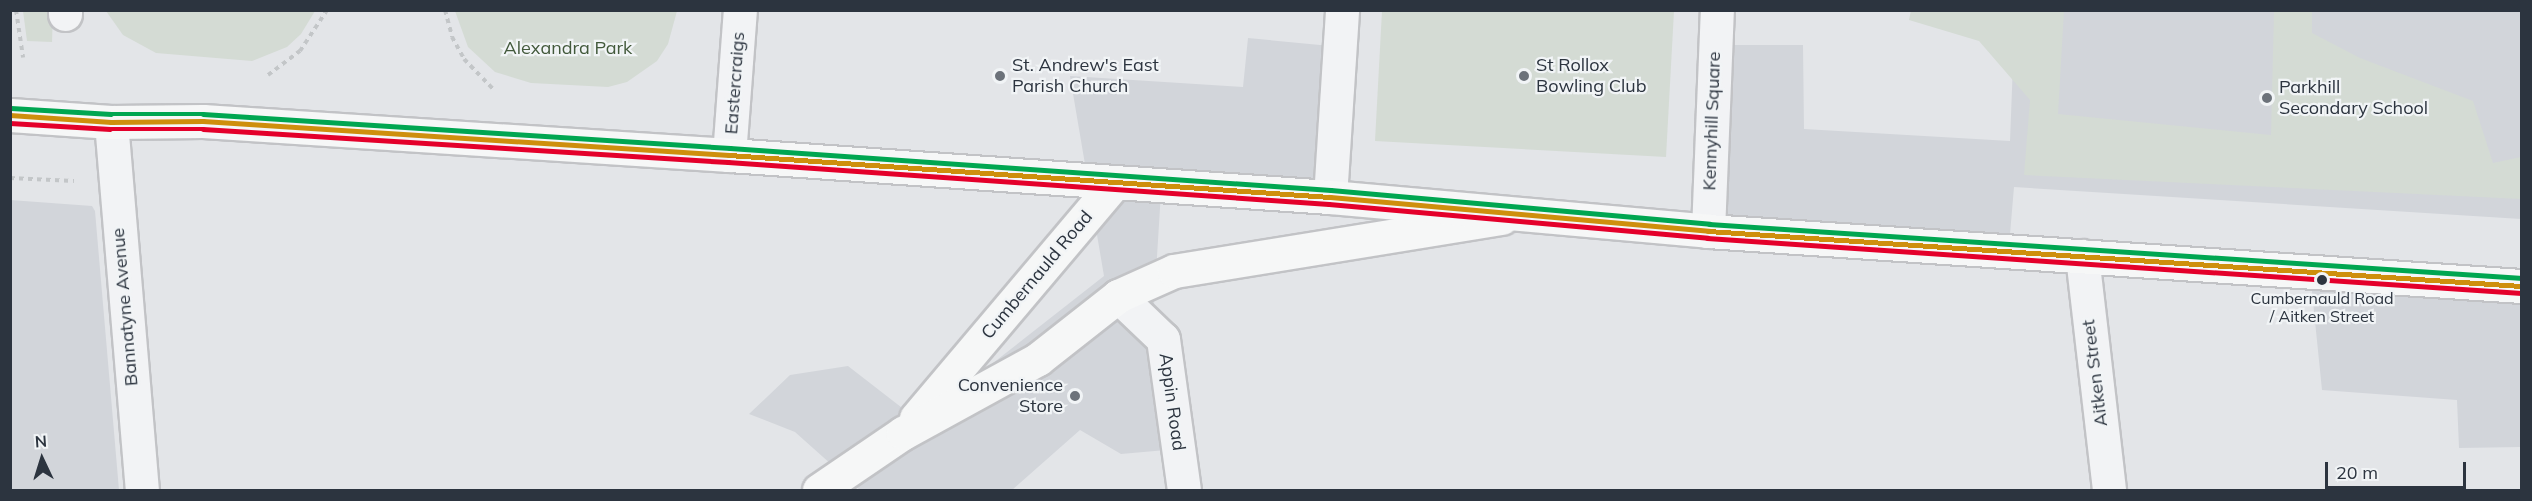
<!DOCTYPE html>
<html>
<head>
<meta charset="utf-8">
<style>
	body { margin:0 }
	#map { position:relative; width:2532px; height:501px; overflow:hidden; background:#e3e5e8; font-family:Mulish,sans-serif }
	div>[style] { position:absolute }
	.built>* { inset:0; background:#d2d5da }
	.green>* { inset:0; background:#d4dbd4 }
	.path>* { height:4px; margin-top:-2px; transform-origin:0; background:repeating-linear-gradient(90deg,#c3c6c8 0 4.5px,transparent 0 9px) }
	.roads { filter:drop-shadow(2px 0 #c2c3c6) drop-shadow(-2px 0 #c2c3c6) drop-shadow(0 2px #c2c3c6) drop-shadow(0 -2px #c2c3c6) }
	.street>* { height:33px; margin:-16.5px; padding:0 16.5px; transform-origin:16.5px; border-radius:16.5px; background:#f2f3f5 }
	.secondary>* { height:33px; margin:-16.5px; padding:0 16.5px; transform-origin:16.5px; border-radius:16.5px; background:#f6f7f7 }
	.primary>* { height:33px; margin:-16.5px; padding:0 16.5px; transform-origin:16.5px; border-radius:16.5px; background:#f6f7f7 }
	.bus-1>* { height:4.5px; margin:-2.25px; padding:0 2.25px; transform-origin:2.25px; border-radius:2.25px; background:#ce8f0d }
	.bus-2>* { height:4.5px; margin:-2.25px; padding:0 2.25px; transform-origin:2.25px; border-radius:2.25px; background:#e4002b }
	.bus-3>* { height:4.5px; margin:-2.25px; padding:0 2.25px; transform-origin:2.25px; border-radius:2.25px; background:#00a651 }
	.dots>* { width:16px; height:16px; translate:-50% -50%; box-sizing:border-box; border:3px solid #f1f4f6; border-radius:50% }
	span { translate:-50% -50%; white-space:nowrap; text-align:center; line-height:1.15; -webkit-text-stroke:4.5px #f1f4f6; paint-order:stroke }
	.bus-label { font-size:16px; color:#2c343f }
	.park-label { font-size:18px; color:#42593b }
	.poi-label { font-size:18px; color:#2c343f }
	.left { translate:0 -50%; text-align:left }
	.right { translate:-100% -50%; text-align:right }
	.street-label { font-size:18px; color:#2c343f }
	.frame { position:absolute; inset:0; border:12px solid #2c343f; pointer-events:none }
	.north { position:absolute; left:12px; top:429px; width:60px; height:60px; -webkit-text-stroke:4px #f1f4f6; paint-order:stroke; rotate:356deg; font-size:16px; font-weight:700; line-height:24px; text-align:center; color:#2c343f }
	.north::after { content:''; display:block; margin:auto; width:21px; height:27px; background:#2c343f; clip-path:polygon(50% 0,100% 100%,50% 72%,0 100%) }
	.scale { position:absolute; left:2325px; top:462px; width:141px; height:27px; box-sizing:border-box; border:3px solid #2c343f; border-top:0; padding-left:8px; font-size:18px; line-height:21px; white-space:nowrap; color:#2c343f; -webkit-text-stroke:4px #f1f4f6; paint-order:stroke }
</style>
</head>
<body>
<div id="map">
	<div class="built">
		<i style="clip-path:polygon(2015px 11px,2521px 11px,2521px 219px,2014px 187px,2008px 258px,1708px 237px,1717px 45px,1803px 45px,1804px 129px,2010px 141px)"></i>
		<i style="clip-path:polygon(1248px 38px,1341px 47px,1330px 202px,1161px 192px,1152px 337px,1166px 450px,1121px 454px,1080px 430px,1012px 490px,860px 490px,795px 432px,749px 414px,790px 375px,848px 366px,919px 421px,1104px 276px,1070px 76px,1243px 87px)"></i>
		<i style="clip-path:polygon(10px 200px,92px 206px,95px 211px,119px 490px,11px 490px)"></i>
		<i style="clip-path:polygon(2310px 272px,2521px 285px,2521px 447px,2459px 448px,2457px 400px,2322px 390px)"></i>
	</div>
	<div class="green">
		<i style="clip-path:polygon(1911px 10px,2064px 11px,2058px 114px,2271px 135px,2274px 11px,2312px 11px,2312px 33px,2360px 58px,2473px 101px,2493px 163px,2521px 157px,2521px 199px,2024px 175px,2030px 100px,1979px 41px,1909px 20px)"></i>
		<i style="clip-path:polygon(23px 11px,53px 11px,52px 42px,27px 41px)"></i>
		<i style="clip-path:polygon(106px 11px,315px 11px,301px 34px,287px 47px,252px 61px,156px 53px,123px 35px)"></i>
		<i style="clip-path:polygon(455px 11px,455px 10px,677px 11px,668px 44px,657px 61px,627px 82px,608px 87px,531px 83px,495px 72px,468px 47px)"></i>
		<i style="clip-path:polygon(1382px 11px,1674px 11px,1666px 157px,1375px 141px)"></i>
	</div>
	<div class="path">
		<i style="left:16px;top:10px;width:48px;rotate:81.5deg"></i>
		<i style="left:445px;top:10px;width:28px;rotate:75deg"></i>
		<i style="left:452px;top:37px;width:25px;rotate:61deg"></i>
		<i style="left:464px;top:59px;width:43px;rotate:45.9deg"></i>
		<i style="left:268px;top:75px;width:40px;rotate:-37deg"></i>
		<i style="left:300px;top:51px;width:49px;rotate:-56.6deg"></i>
		<i style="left:10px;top:178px;width:64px;rotate:2.7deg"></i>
	</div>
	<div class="roads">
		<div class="street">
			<i style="left:65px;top:14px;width:4px;rotate:-90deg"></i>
			<i style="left:111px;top:122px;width:369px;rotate:85.2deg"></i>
			<i style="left:729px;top:155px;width:145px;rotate:-85.7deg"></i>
			<i style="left:1330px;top:197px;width:187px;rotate:-86.3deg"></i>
			<i style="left:1708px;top:231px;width:221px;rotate:-87.7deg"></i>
			<i style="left:2082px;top:256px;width:236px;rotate:83.4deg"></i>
			<i style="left:1118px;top:296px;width:62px;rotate:43.7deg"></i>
			<i style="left:1163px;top:339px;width:152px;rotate:82.1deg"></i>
		</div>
		<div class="secondary">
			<i style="left:916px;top:418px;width:307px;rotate:-49.8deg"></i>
			<i style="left:819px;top:490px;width:102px;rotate:-34.2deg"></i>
			<i style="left:903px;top:433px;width:154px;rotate:-28.7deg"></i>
			<i style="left:1038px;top:359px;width:102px;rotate:-38.2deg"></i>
			<i style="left:1118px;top:296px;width:61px;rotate:-24.1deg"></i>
			<i style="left:1174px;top:271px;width:332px;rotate:-9.2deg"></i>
		</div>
		<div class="primary">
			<i style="left:10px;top:115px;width:101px;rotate:4deg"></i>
			<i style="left:111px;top:122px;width:92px;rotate:-0.6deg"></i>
			<i style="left:203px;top:121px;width:527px;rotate:3.7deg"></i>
			<i style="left:729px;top:155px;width:602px;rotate:4deg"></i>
			<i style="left:1330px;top:197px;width:380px;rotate:5.1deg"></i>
			<i style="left:1708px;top:231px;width:816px;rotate:3.87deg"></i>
		</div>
	</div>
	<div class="bus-1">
		<i style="left:10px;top:115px;width:101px;rotate:4deg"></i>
		<i style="left:111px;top:122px;width:92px;rotate:-0.6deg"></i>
		<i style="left:203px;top:121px;width:527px;rotate:3.7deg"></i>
		<i style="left:729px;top:155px;width:602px;rotate:4deg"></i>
		<i style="left:1330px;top:197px;width:380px;rotate:5.1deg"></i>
		<i style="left:1708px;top:231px;width:816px;rotate:3.87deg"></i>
	</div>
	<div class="bus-2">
		<i style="left:10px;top:123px;width:100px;rotate:3.4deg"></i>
		<i style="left:110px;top:129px;width:93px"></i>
		<i style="left:203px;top:129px;width:526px;rotate:3.6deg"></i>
		<i style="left:728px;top:162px;width:602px;rotate:4deg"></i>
		<i style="left:1329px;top:204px;width:380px;rotate:5.1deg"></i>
		<i style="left:1707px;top:238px;width:816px;rotate:3.87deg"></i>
	</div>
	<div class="bus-3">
		<i style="left:11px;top:108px;width:100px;rotate:3.4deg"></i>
		<i style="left:111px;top:114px;width:92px"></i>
		<i style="left:203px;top:114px;width:528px;rotate:3.69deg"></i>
		<i style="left:730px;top:148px;width:602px;rotate:4deg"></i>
		<i style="left:1331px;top:190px;width:380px;rotate:5.1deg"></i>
		<i style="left:1709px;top:224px;width:815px;rotate:3.8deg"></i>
	</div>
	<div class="dots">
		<i style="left:1000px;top:76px;background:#6c727a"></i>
		<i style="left:1524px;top:76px;background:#6c727a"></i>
		<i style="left:2267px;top:98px;background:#6c727a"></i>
		<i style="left:2322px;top:280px;background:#2c343f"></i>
		<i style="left:1075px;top:396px;background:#6c727a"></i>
	</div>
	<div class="bus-label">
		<span style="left:2322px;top:307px">Cumbernauld Road<br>/ Aitken Street</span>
	</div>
	<div class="park-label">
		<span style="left:568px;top:48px">Alexandra Park</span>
	</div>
	<div class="poi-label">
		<span class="left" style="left:1012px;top:76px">St. Andrew's East<br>Parish Church</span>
		<span class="left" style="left:1536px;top:76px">St Rollox<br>Bowling Club</span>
		<span class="left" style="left:2279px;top:98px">Parkhill<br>Secondary School</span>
		<span class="right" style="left:1063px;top:396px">Convenience<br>Store</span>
	</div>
	<div class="street-label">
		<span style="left:735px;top:83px;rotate:-86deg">Eastercraigs</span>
		<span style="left:1712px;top:121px;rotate:-88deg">Kennyhill Square</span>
		<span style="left:1037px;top:275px;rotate:-50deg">Cumbernauld Road</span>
		<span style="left:125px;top:307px;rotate:-95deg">Bannatyne Avenue</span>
		<span style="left:2095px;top:373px;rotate:-97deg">Aitken Street</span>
		<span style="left:1172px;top:402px;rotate:82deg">Appin Road</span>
	</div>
	<div class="frame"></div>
	<div class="north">N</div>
	<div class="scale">20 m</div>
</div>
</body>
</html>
